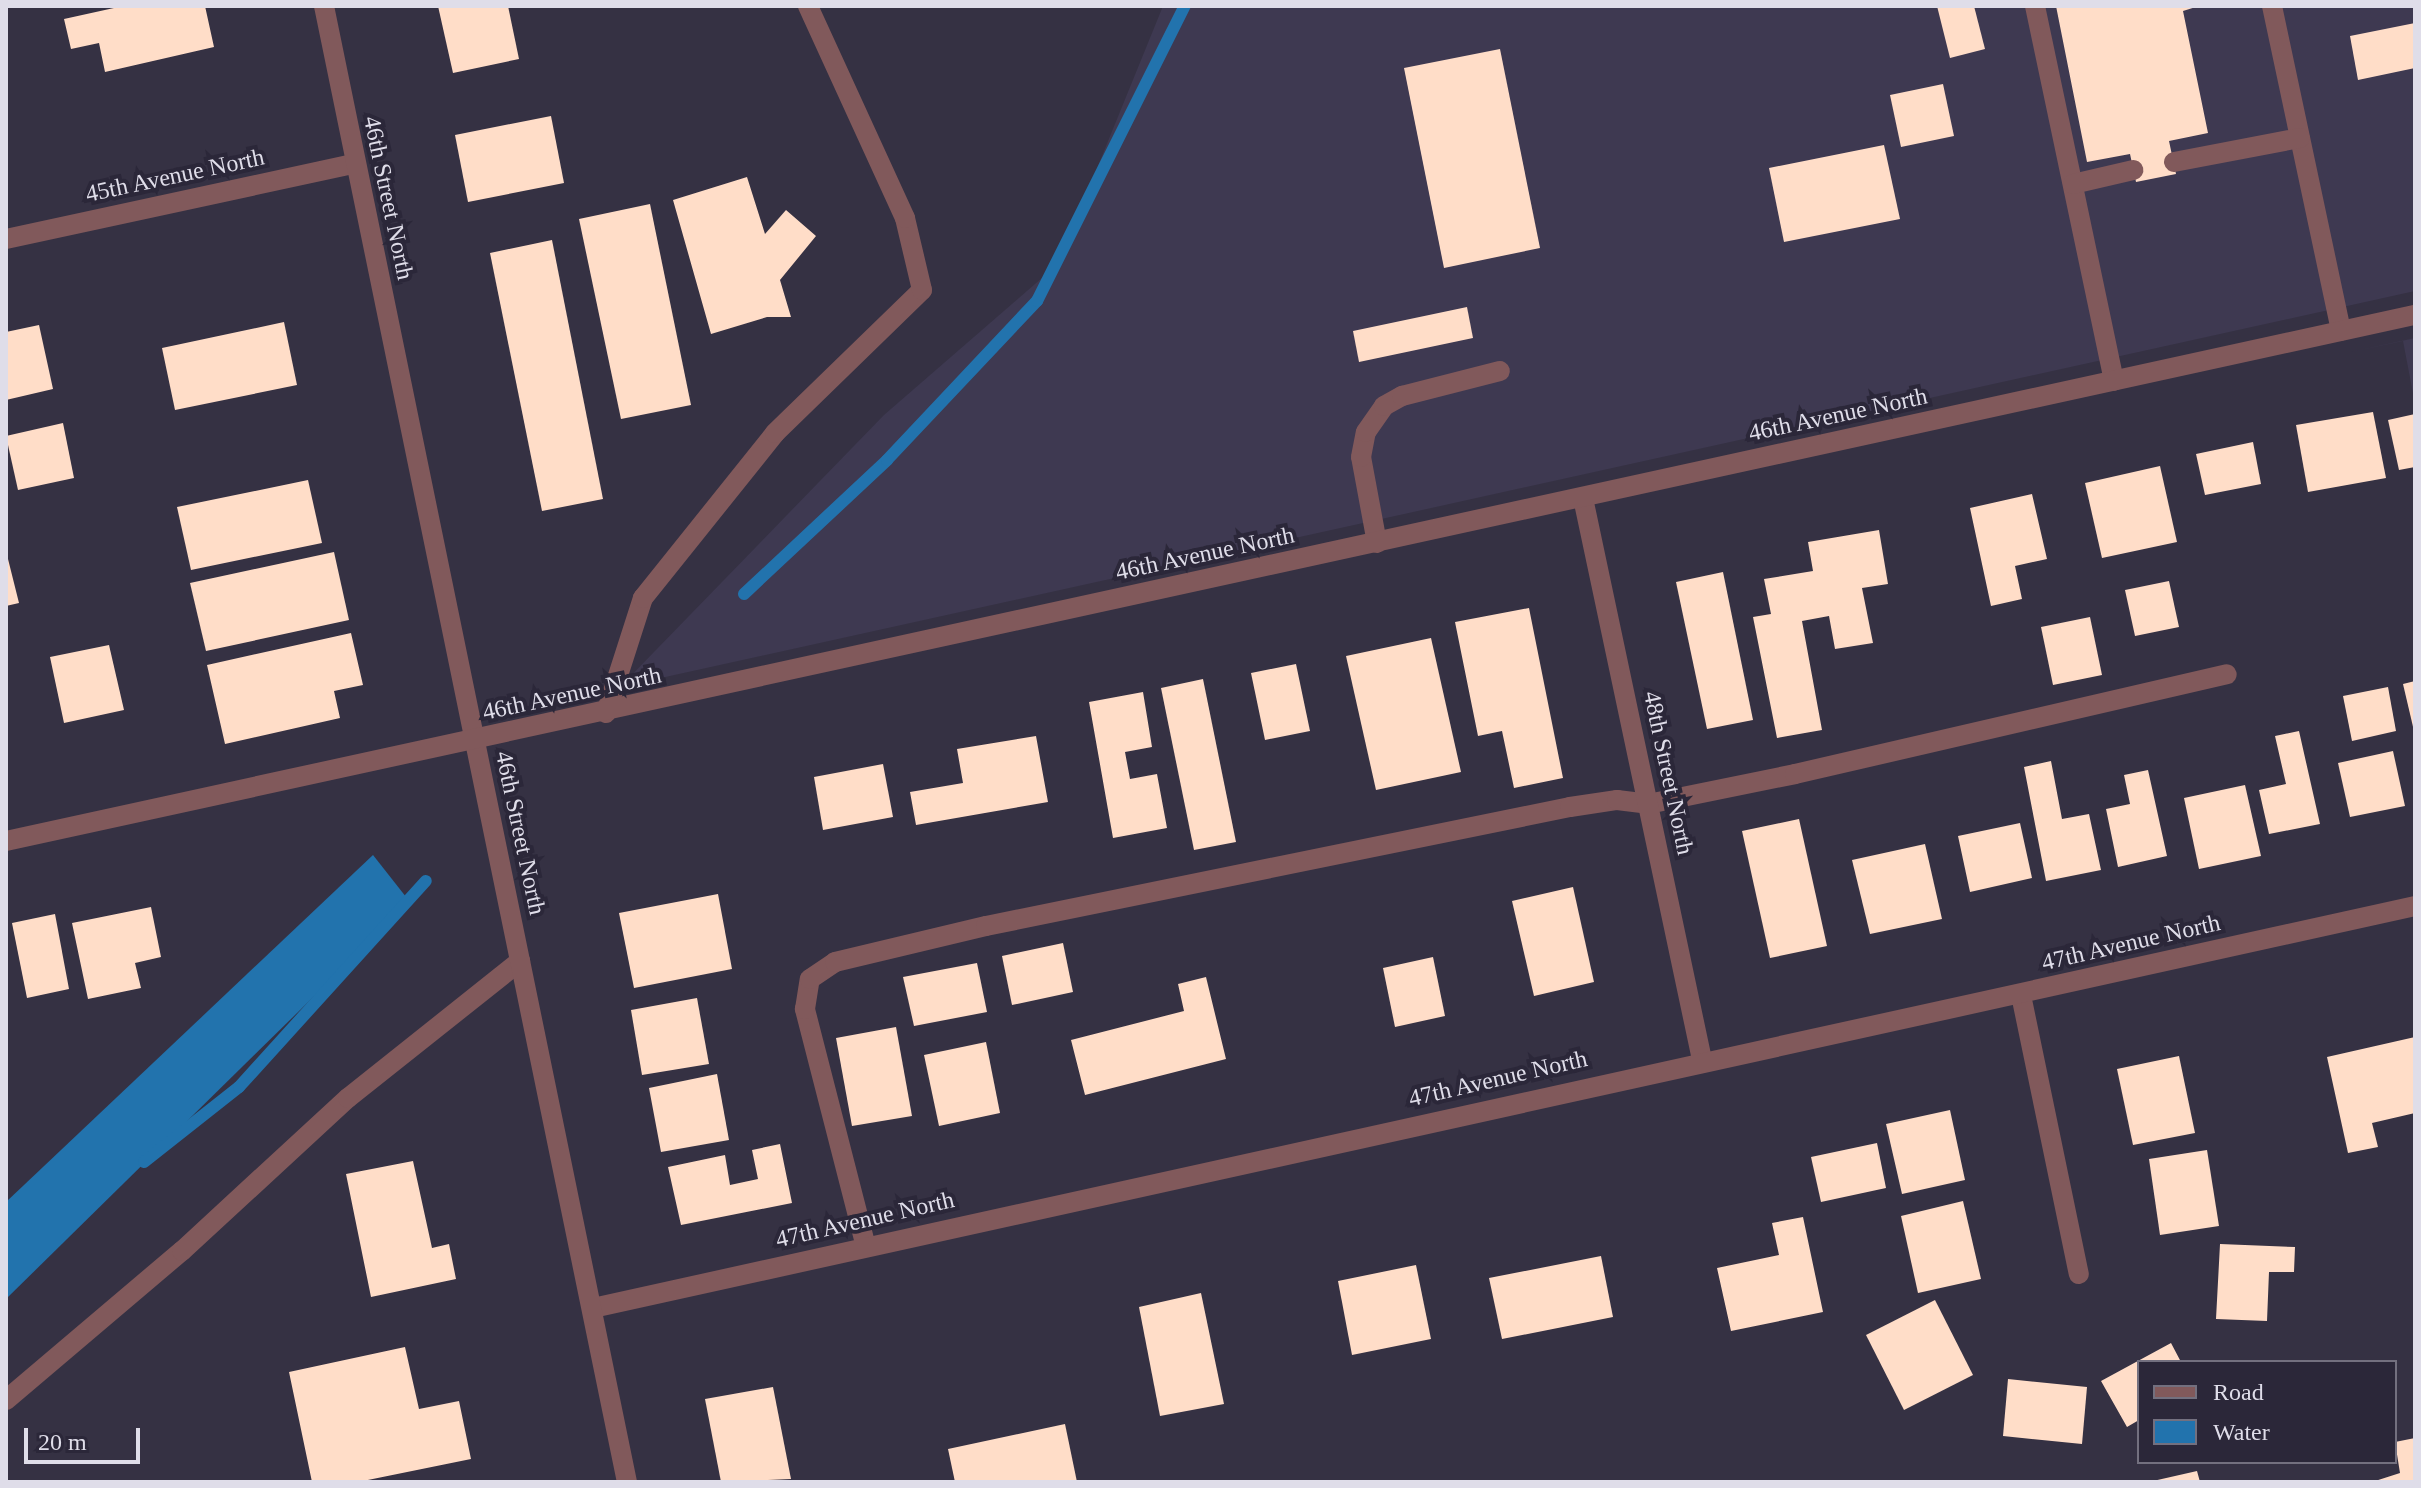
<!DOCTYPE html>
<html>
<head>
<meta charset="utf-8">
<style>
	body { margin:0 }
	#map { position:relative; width:2421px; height:1488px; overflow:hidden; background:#353143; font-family:Georgia,serif }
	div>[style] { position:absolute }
	.built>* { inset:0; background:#3e3951 }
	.water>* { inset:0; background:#2273ad }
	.stream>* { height:12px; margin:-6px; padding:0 6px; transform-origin:6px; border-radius:6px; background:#2273ad }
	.building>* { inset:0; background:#ffddc8 }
	.service>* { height:20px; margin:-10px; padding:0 10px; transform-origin:10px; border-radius:10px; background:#81595b }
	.minor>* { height:20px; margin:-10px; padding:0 10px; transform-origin:10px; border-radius:10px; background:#81595b }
	.tertiary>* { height:20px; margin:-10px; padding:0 10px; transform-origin:10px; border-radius:10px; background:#81595b }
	span { translate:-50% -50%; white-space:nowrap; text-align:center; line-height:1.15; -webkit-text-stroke:8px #2b2739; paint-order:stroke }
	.street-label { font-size:24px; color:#dfdde9 }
	.frame { position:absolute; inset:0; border:8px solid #dfdde9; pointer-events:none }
	.legend { position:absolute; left:2137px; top:1360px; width:260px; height:104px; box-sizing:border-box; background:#2b2739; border:2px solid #73707f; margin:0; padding:10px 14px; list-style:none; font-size:24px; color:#dfdde9 }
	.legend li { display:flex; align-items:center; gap:16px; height:40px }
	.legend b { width:40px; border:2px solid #73707f }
	.scale { position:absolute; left:24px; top:1428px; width:116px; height:36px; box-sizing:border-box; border:4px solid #dfdde9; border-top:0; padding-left:10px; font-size:24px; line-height:28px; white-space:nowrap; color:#dfdde9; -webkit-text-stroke:6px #2b2739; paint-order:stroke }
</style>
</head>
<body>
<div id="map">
	<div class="built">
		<i style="clip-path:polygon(1163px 6px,2415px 6px,2415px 291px,620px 687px,884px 415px,1058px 264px)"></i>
		<i style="clip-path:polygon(2415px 338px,2415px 404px,2403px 341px,2346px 353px)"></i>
	</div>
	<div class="water">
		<i style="clip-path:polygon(373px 855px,410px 902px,6px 1299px,6px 1202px)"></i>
	</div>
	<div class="stream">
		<i style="left:744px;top:594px;width:196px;rotate:-43.1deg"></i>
		<i style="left:887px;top:460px;width:219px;rotate:-46.7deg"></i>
		<i style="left:1037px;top:301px;width:330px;rotate:-63.4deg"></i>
		<i style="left:144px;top:1162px;width:121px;rotate:-38.3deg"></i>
		<i style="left:239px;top:1087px;width:278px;rotate:-47.8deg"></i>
	</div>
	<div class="building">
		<i style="clip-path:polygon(123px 6px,205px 6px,214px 47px,105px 72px,99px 43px,71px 49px,64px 19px)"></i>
		<i style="clip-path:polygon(438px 6px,508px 6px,519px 59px,453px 73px)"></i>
		<i style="clip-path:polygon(1937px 6px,1974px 6px,1985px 49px,1950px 58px)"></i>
		<i style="clip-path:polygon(2056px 6px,2199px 6px,2183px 11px,2208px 133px,2169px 141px,2176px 174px,2136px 182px,2130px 154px,2087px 162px)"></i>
		<i style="clip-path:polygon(2415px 23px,2415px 68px,2358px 80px,2350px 36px)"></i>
		<i style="clip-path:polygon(1500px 49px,1540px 248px,1444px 268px,1404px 68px)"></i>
		<i style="clip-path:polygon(1943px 84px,1954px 136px,1901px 147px,1890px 95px)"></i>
		<i style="clip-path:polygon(551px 116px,564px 183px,468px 202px,455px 135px)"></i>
		<i style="clip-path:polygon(1884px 145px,1900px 219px,1784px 242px,1769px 168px)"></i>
		<i style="clip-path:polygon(747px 177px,765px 234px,786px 210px,816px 236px,780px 280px,791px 317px,767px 317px,711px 334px,673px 200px)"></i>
		<i style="clip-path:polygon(650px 204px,691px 405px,621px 419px,579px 219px)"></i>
		<i style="clip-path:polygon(552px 240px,603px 499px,542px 511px,490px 253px)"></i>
		<i style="clip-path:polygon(1467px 307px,1473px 338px,1359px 362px,1353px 331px)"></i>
		<i style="clip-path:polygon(284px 322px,297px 385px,175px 410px,162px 348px)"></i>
		<i style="clip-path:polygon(39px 325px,53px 389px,6px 400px,6px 332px)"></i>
		<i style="clip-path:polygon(2373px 412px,2386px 478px,2308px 492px,2296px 425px)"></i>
		<i style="clip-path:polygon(2415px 414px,2415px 467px,2399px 470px,2388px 420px)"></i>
		<i style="clip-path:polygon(63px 423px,74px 478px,18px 490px,6px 436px)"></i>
		<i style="clip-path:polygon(2253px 442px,2261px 484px,2205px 495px,2196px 454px)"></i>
		<i style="clip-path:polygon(2160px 466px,2177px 542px,2102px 558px,2085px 483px)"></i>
		<i style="clip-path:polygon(308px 480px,322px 543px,191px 570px,177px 507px)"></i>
		<i style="clip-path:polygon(2032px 494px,2047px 559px,2015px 566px,2022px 599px,1991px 606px,1970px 508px)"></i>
		<i style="clip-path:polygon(1879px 530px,1888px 584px,1862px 588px,1873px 643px,1835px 649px,1829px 616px,1802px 621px,1822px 730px,1777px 738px,1753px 617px,1771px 614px,1764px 579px,1813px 571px,1808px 542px)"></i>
		<i style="clip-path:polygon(6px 551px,19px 603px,6px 606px)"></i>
		<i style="clip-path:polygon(334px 552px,349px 620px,206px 651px,190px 583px)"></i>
		<i style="clip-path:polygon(1723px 572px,1753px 720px,1707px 729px,1676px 582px)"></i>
		<i style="clip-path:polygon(2169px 581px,2179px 627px,2135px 636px,2125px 590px)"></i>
		<i style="clip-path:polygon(1529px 608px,1563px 778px,1514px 788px,1502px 731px,1478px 736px,1455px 622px)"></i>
		<i style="clip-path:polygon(2090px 617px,2102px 675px,2053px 685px,2041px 627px)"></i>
		<i style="clip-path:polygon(351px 633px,363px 685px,334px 691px,340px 718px,225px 744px,207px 665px)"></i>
		<i style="clip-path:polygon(1431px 638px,1461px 772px,1376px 790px,1346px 656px)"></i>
		<i style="clip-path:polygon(109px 645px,124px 710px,64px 723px,50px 657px)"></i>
		<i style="clip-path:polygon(1296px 664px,1310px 731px,1265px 740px,1251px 673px)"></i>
		<i style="clip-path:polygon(1203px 679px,1236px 842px,1194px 850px,1161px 688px)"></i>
		<i style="clip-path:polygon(2415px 681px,2415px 731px,2414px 731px,2403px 684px)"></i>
		<i style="clip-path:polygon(2388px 687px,2396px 731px,2352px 741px,2343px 696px)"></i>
		<i style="clip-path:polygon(1143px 692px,1152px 747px,1125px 752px,1130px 779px,1157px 774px,1167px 828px,1113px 838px,1089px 702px)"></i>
		<i style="clip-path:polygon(2299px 731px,2320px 824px,2269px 834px,2259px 790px,2286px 784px,2275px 736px)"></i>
		<i style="clip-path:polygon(1036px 736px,1048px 802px,916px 825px,910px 792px,963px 783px,957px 749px)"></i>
		<i style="clip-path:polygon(2393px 751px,2405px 806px,2350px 817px,2338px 763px)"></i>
		<i style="clip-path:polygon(2051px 761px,2062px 819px,2089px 814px,2101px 870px,2046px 881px,2024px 767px)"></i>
		<i style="clip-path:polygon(883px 764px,893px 817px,823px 830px,814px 777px)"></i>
		<i style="clip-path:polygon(2148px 770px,2167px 856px,2118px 867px,2106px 809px,2130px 804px,2124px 775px)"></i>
		<i style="clip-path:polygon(2245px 785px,2261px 856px,2199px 869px,2184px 798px)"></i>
		<i style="clip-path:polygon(1799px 819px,1827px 946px,1770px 958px,1742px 831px)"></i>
		<i style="clip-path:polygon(2020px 823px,2032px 878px,1970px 892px,1958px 836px)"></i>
		<i style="clip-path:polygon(1925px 844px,1942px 919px,1870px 934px,1852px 860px)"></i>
		<i style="clip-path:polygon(1573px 887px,1594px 982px,1534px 996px,1512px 901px)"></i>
		<i style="clip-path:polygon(718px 894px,732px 969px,634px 988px,619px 913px)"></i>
		<i style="clip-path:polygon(151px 907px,161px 957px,135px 963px,141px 988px,88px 999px,72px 923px)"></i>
		<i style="clip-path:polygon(55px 914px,69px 989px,27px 998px,12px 923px)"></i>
		<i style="clip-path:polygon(1063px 943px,1073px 992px,1012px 1005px,1002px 956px)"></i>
		<i style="clip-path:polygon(1433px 957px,1445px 1016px,1395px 1027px,1383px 968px)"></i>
		<i style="clip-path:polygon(977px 963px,987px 1012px,914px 1026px,903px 977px)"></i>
		<i style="clip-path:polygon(1206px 977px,1226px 1059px,1085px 1095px,1071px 1040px,1184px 1011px,1178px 984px)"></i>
		<i style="clip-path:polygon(697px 998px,709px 1064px,642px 1075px,631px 1010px)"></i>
		<i style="clip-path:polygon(896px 1027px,912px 1116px,852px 1126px,836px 1038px)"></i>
		<i style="clip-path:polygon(2415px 1037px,2415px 1113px,2372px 1123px,2378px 1147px,2348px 1153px,2327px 1057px)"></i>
		<i style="clip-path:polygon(986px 1042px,1000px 1113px,939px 1126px,924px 1055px)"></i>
		<i style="clip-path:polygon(2179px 1056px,2195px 1133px,2133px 1145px,2117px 1069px)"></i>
		<i style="clip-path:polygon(717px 1074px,729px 1140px,661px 1152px,649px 1088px)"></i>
		<i style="clip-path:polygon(1950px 1110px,1965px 1180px,1902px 1194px,1886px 1124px)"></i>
		<i style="clip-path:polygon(1877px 1143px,1886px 1188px,1821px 1202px,1811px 1157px)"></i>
		<i style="clip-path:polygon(780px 1144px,792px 1203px,681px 1225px,668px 1167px,725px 1155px,730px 1185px,758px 1179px,752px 1150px)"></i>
		<i style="clip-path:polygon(2207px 1150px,2219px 1226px,2160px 1235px,2149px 1159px)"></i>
		<i style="clip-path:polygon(413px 1161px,432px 1248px,449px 1244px,456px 1279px,371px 1297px,346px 1174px)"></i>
		<i style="clip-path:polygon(1963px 1201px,1981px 1279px,1918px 1293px,1901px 1216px)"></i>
		<i style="clip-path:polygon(1803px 1217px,1823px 1312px,1731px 1331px,1717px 1268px,1779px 1255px,1772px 1223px)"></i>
		<i style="clip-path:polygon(2220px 1244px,2295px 1247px,2294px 1272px,2269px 1272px,2267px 1321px,2216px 1319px)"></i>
		<i style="clip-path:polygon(1601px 1256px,1613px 1317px,1502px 1339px,1489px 1278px)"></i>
		<i style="clip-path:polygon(1416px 1265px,1431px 1339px,1352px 1355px,1338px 1281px)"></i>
		<i style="clip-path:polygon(1201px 1293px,1224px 1404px,1160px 1416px,1139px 1307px)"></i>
		<i style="clip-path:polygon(1935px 1300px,1973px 1375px,1904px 1410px,1866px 1335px)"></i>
		<i style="clip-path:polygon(2171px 1343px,2181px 1362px,2139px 1362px,2139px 1420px,2127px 1427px,2101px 1381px)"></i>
		<i style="clip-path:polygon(405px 1347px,419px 1409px,459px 1401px,471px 1459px,358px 1482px,312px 1482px,289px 1372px)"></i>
		<i style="clip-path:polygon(2008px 1379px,2087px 1387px,2082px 1444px,2003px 1436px)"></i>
		<i style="clip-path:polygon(773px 1387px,791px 1479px,721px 1482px,705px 1399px)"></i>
		<i style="clip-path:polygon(1065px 1424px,1077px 1482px,955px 1482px,948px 1449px)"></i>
		<i style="clip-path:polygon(2415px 1438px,2415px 1482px,2372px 1482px,2400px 1473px,2395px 1442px)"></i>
		<i style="clip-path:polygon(2197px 1471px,2200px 1482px,2154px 1482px,2153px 1481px)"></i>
	</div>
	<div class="service">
		<i style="left:2035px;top:6px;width:383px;rotate:78.1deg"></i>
		<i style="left:2272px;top:6px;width:332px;rotate:78deg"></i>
		<i style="left:2174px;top:162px;width:128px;rotate:-10.8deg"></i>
		<i style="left:2073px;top:184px;width:62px;rotate:-13.1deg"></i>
		<i style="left:1377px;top:543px;width:87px;rotate:-100.5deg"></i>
		<i style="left:1361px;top:457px;width:25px;rotate:-79deg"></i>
		<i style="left:1366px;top:432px;width:32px;rotate:-55deg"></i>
		<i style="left:1384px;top:406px;width:21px;rotate:-29deg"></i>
		<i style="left:1402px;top:396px;width:101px;rotate:-14.3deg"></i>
		<i style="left:606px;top:713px;width:121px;rotate:-72.2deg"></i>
		<i style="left:643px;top:598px;width:211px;rotate:-51.3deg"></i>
		<i style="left:775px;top:433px;width:205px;rotate:-44.2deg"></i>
		<i style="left:922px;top:290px;width:74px;rotate:-103.3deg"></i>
		<i style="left:905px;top:218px;width:233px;rotate:-114.6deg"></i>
		<i style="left:866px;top:1247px;width:246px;rotate:-104.4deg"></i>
		<i style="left:805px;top:1009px;width:30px;rotate:-81deg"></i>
		<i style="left:810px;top:979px;width:30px;rotate:-34deg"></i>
		<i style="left:835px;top:962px;width:155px;rotate:-13.4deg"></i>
		<i style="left:986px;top:926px;width:596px;rotate:-11.52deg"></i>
		<i style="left:1570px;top:807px;width:48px;rotate:-8.5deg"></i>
		<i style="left:1617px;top:800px;width:31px;rotate:7deg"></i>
		<i style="left:1648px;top:804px;width:150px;rotate:-11.5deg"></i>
		<i style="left:1795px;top:774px;width:443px;rotate:-13deg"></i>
		<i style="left:6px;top:1400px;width:231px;rotate:-40.3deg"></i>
		<i style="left:182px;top:1251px;width:226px;rotate:-42.7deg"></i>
		<i style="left:348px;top:1098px;width:220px;rotate:-38.5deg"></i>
	</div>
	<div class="minor">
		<i style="left:6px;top:239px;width:356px;rotate:-12.2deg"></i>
		<i style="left:1583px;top:498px;width:574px;rotate:78.04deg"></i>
		<i style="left:2021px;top:995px;width:285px;rotate:78.3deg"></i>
		<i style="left:593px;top:1308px;width:1866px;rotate:-12.44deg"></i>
	</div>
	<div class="tertiary">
		<i style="left:324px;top:6px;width:1507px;rotate:78.4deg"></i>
		<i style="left:6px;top:841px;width:2466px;rotate:-12.32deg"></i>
	</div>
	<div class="street-label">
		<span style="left:175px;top:176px;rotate:-12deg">45th Avenue North</span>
		<span style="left:388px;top:198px;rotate:78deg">46th Street North</span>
		<span style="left:1838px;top:415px;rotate:-12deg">46th Avenue North</span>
		<span style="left:1205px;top:554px;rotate:-12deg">46th Avenue North</span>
		<span style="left:572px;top:694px;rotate:-12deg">46th Avenue North</span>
		<span style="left:1668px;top:773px;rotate:78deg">48th Street North</span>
		<span style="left:520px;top:833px;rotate:78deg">46th Street North</span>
		<span style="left:2131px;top:943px;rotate:-13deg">47th Avenue North</span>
		<span style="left:1498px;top:1079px;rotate:-13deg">47th Avenue North</span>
		<span style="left:865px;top:1220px;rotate:-13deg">47th Avenue North</span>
	</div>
	<div class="frame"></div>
	<ul class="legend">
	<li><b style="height:10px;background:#81595b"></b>Road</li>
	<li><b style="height:22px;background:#2273ad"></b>Water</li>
	</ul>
	<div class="scale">20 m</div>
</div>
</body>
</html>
